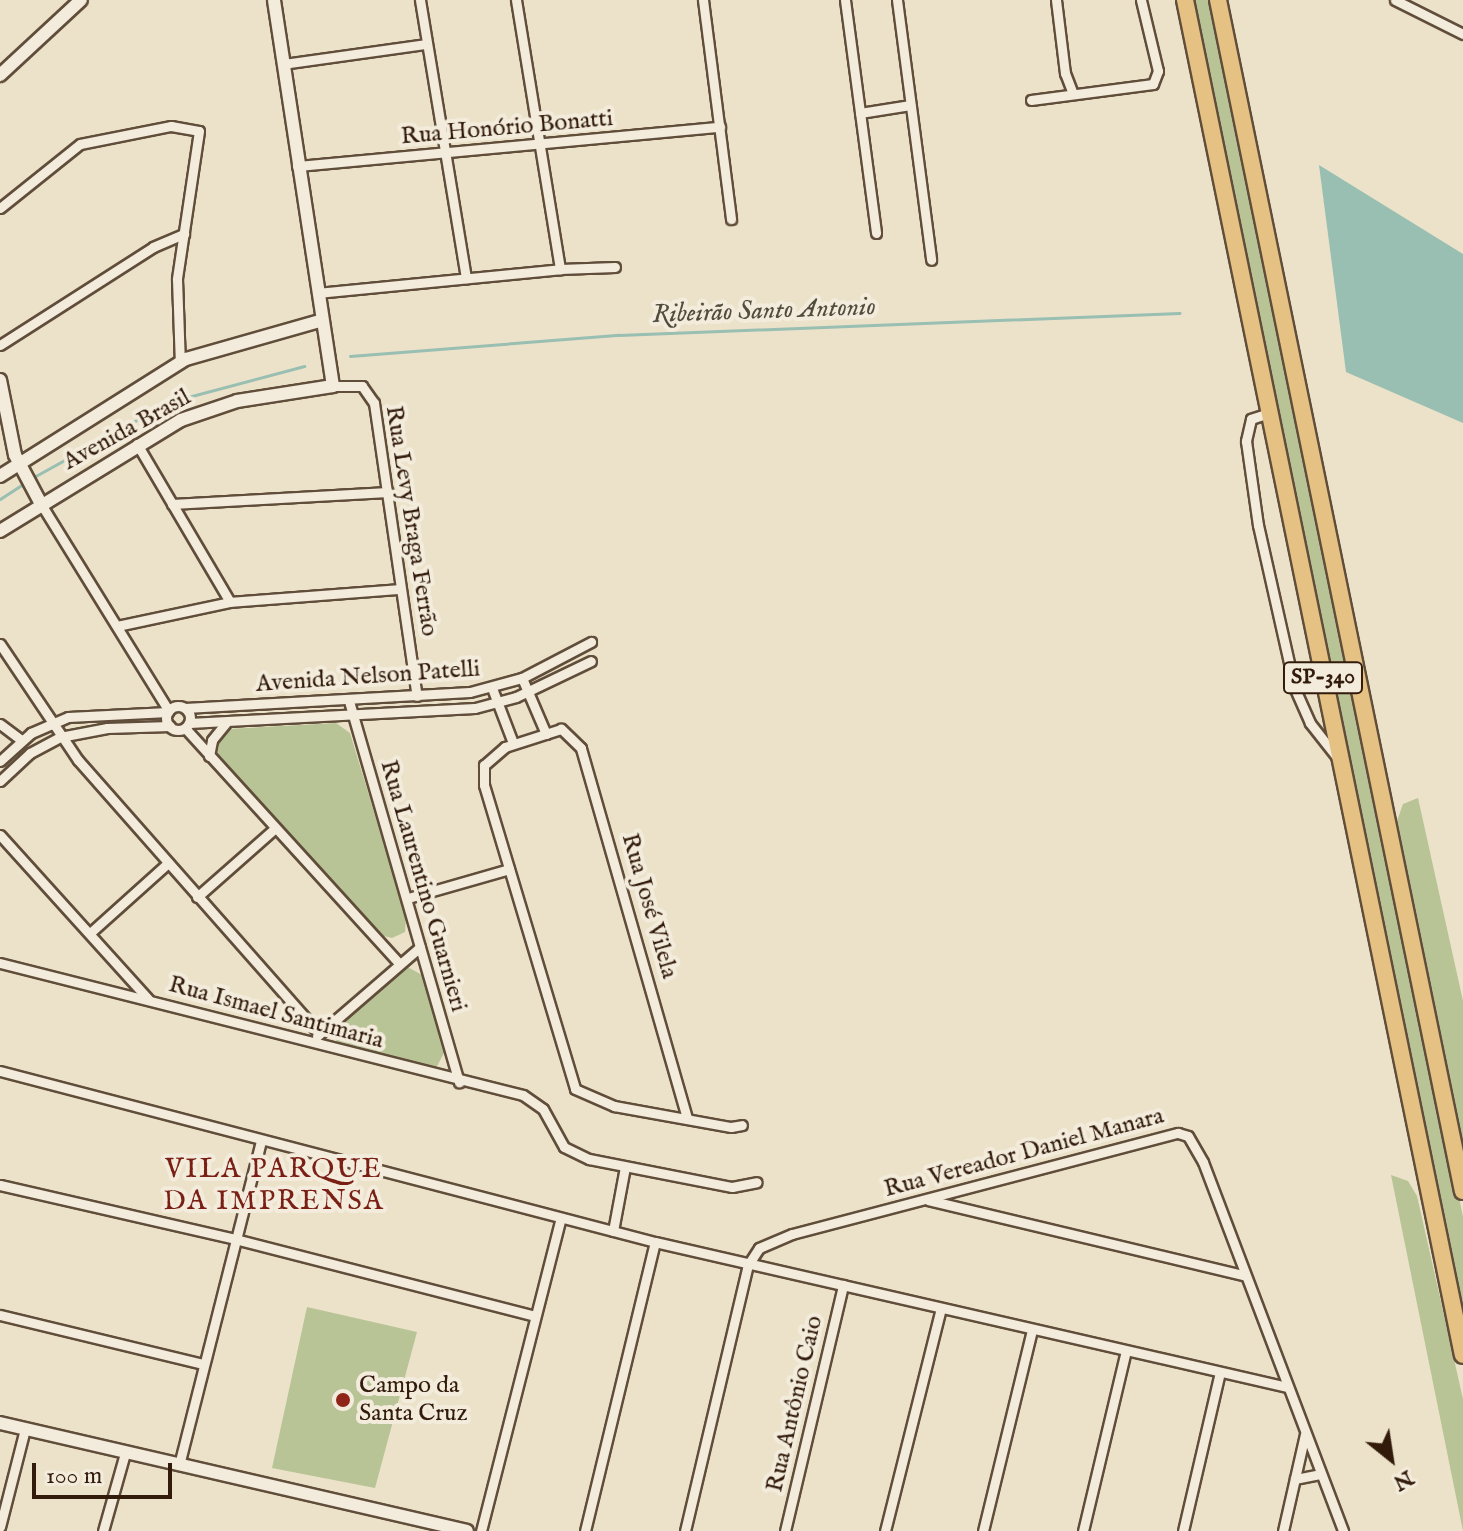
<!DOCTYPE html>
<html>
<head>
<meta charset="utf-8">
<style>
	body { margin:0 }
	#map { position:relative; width:1463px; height:1531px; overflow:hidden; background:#ece2c9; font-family:"IM FELL English",serif }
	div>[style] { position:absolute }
	.green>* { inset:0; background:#b8c396 }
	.water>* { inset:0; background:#99beb2 }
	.stream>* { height:3px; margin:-1.5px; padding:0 1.5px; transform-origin:1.5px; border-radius:1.5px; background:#99beb2 }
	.roads { filter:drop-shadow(2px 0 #604d3a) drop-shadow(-2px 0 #604d3a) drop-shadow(0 2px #604d3a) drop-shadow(0 -2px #604d3a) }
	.street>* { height:9px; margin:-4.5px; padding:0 4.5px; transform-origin:4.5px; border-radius:4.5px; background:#f3ecdc }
	.street>.ring { margin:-4.5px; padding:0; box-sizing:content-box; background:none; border:9px solid #f3ecdc; border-radius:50% }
	.secondary>* { height:12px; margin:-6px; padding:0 6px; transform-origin:6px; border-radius:6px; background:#f3ecdc }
	.highway>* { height:16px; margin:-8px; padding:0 8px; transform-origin:8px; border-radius:8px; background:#e6c184 }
	.dots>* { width:22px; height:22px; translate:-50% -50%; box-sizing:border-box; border:4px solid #f3ecdc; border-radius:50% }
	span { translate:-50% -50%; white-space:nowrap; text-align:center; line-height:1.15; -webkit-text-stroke:8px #f3ecdc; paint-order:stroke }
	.shield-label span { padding:2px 6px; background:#f3ecdc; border:2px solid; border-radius:6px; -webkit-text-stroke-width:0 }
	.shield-label { font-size:22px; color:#321b0b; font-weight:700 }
	.street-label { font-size:24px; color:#321b0b }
	.poi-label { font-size:24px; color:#321b0b }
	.left { translate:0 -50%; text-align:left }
	.water-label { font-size:26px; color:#514c3d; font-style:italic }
	.quarter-label { font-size:28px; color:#7a1f14; letter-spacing:2px }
	.north { position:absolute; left:1351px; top:1419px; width:80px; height:80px; -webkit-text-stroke:6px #f3ecdc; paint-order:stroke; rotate:150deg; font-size:22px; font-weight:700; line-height:32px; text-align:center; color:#321b0b }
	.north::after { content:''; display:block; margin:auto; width:28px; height:36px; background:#321b0b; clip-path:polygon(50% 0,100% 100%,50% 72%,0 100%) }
	.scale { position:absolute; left:32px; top:1463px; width:140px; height:36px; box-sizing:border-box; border:4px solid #321b0b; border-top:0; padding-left:10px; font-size:24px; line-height:28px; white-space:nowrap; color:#321b0b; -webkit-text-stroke:6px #f3ecdc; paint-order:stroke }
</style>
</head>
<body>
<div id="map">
	<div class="green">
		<i style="clip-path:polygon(1190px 0,1213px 0,1395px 882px,1463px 1217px,1463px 1330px)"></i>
		<i style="clip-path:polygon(336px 723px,350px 733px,406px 917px,405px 932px,392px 938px,384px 936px,219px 760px,213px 741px,227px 729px)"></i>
		<i style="clip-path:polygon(1418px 798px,1463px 1001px,1463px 1148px,1397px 821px,1403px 804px)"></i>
		<i style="clip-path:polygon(404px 965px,422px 975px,445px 1051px,436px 1068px,340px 1045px,333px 1036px,334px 1028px)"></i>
		<i style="clip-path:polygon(1391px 1175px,1408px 1181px,1417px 1196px,1463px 1399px,1463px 1531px)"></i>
		<i style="clip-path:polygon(307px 1307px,417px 1332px,375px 1488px,272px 1468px)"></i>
	</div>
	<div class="water">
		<i style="clip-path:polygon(1319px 165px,1463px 254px,1463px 423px,1346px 372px)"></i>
	</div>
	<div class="stream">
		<i style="left:350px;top:356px;width:270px;rotate:-4.5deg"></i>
		<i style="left:619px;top:335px;width:561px;rotate:-2.25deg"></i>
		<i style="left:32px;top:478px;width:157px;rotate:-29deg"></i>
		<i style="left:169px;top:402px;width:140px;rotate:-14.9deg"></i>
		<i style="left:0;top:499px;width:31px;rotate:-33deg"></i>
	</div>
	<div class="roads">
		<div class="street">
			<i style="left:420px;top:0;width:282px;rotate:80.6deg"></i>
			<i style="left:516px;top:0;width:273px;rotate:80.7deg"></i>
			<i style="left:560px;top:269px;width:55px;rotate:-2.1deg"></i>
			<i style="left:703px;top:0;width:221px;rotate:82.7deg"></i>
			<i style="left:845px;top:0;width:235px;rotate:82.4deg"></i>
			<i style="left:897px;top:0;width:262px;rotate:82.5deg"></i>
			<i style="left:1056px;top:0;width:74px;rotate:83deg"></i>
			<i style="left:1065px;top:73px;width:19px;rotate:69deg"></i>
			<i style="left:1395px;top:0;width:76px;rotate:26.6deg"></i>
			<i style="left:283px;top:64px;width:144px;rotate:-8deg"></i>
			<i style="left:1031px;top:100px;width:123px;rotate:-7.5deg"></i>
			<i style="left:1153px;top:84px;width:14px;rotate:-69deg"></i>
			<i style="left:1158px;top:71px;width:73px;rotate:-103.5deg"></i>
			<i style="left:860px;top:113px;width:51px;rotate:-9.1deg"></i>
			<i style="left:297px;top:166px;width:425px;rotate:-5.3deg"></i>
			<i style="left:0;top:208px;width:102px;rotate:-38.7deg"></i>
			<i style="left:80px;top:144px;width:93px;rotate:-11.2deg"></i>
			<i style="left:171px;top:126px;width:28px;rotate:10deg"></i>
			<i style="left:199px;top:131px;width:150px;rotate:98.5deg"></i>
			<i style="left:177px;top:279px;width:84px;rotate:88deg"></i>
			<i style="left:317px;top:293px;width:244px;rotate:-5.6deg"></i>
			<i style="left:0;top:345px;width:182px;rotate:-32.6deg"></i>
			<i style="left:153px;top:247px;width:34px;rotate:-23deg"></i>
			<i style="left:333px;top:386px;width:29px"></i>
			<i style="left:362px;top:386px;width:21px;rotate:55deg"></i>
			<i style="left:374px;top:403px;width:296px;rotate:81.7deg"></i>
			<i style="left:1269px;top:413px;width:19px;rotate:162deg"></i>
			<i style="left:1251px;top:419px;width:23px;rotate:103deg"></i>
			<i style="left:1246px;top:441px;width:85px;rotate:81.9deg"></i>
			<i style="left:1258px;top:525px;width:168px;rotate:77.3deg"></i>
			<i style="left:1295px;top:689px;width:37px;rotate:66deg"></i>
			<i style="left:1310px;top:723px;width:42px;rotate:51.8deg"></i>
			<i style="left:137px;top:444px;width:183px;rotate:59.5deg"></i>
			<i style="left:41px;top:504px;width:243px;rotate:58.3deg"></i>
			<i style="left:172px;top:504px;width:216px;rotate:-3.2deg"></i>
			<i style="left:117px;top:626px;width:116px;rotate:-12deg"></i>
			<i style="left:230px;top:602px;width:170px;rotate:-4.4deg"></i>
			<i style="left:0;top:644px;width:140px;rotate:56.1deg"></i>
			<i style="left:78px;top:760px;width:364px;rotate:48.6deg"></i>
			<i style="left:522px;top:678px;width:61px;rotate:66.8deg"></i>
			<i style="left:492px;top:688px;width:59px;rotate:69.1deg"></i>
			<i style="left:349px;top:701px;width:397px;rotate:73.9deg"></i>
			<i class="ring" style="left:166px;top:706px;width:15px;height:15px"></i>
			<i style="left:185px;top:708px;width:285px;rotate:-3.2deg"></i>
			<i style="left:470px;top:692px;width:54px;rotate:-15.1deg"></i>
			<i style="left:522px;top:678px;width:78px;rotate:-27.6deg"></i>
			<i style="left:189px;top:723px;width:286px;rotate:-3deg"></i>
			<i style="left:475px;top:708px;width:42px;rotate:-15deg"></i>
			<i style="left:516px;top:697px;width:83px;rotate:-25.6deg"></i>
			<i style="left:0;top:724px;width:26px;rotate:37deg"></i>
			<i style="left:185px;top:728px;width:316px;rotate:47.7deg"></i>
			<i style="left:209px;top:756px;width:16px;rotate:-79deg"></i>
			<i style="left:212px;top:740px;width:22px;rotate:-51deg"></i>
			<i style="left:0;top:761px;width:42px;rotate:-42.1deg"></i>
			<i style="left:31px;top:733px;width:40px;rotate:-23.4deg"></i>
			<i style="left:68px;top:717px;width:100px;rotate:-2.9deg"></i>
			<i style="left:0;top:781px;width:41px;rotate:-43deg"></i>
			<i style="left:30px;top:753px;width:34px;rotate:-28deg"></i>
			<i style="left:60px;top:737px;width:48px;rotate:-10.8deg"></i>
			<i style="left:107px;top:728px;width:63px;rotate:-1.8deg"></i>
			<i style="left:0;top:835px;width:221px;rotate:47.9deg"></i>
			<i style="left:197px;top:897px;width:103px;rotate:-41.4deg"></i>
			<i style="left:408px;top:898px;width:105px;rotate:-16deg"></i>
			<i style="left:90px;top:933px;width:105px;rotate:-41.9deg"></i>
			<i style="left:0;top:963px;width:539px;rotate:14.17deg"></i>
			<i style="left:523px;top:1095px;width:24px;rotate:35deg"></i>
			<i style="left:543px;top:1109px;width:43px;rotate:61.1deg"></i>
			<i style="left:564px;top:1147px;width:28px;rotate:26deg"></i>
			<i style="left:589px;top:1159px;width:146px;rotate:11.1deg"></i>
			<i style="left:732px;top:1187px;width:25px;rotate:-11deg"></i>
			<i style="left:317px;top:1036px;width:136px;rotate:-40.8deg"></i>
			<i style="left:0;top:1071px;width:677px;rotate:14.63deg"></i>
			<i style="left:655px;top:1242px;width:648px;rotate:12.92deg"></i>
			<i style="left:687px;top:1118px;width:385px;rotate:-106deg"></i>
			<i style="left:581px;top:748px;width:28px;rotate:-136deg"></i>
			<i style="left:561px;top:729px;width:59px;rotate:162.2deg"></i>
			<i style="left:505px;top:747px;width:28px;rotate:139deg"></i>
			<i style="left:484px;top:765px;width:20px;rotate:90deg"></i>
			<i style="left:484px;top:785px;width:317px;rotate:73.3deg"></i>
			<i style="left:575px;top:1089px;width:43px;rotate:23.6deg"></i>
			<i style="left:614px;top:1106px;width:119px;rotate:10.2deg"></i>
			<i style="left:731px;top:1127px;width:11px;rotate:-10deg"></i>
			<i style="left:0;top:1185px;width:241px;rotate:12.9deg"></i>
			<i style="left:235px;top:1239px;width:309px;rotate:14.4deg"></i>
			<i style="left:928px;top:1200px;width:325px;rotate:13.4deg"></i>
			<i style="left:613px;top:1231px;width:65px;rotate:-79.4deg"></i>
			<i style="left:0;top:1315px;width:208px;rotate:13.6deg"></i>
			<i style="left:179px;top:1465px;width:334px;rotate:-75.8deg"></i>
			<i style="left:1295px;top:1479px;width:26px;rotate:-11deg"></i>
			<i style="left:0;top:1527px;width:101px;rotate:-75.7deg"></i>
			<i style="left:103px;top:1531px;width:81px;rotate:-74.2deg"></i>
			<i style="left:481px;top:1531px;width:323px;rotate:-75.7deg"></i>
			<i style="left:585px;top:1531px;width:297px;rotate:-76.4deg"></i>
			<i style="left:685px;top:1531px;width:273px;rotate:-76.7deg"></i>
			<i style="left:748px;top:1265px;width:20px;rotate:-57deg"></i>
			<i style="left:759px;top:1248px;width:36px;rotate:-23deg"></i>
			<i style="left:792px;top:1234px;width:399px;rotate:-14.7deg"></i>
			<i style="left:1178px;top:1133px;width:10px;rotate:17deg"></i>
			<i style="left:1188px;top:1136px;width:30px;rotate:60deg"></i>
			<i style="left:1203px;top:1162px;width:395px;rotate:69.2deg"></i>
			<i style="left:785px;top:1531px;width:253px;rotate:-76.7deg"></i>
			<i style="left:885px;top:1531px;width:230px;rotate:-75.9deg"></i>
			<i style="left:983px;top:1531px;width:207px;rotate:-76.3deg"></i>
			<i style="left:1083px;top:1531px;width:185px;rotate:-76.6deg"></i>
			<i style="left:1183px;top:1531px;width:163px;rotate:-76.9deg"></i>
			<i style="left:1283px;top:1531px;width:99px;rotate:-77.2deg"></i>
		</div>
		<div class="secondary">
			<i style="left:0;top:75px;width:110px;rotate:-42.8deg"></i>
			<i style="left:0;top:380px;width:76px;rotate:78.7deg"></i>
			<i style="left:15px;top:455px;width:55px;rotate:62deg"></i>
			<i style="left:0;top:476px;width:220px;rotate:-32.2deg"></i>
			<i style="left:186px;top:359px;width:138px;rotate:-15.9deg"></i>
			<i style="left:0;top:531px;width:212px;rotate:-31.5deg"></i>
			<i style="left:181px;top:420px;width:59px;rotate:-18.7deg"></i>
			<i style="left:237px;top:401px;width:97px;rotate:-8.9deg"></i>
			<i style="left:333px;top:386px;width:390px;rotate:-98.7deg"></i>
			<i style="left:0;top:1423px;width:479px;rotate:13deg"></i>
		</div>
		<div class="highway">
			<i style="left:1185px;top:0;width:1383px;rotate:78.41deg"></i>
			<i style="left:1218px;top:0;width:1216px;rotate:78.38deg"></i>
		</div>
	</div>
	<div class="dots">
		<i style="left:343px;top:1400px;background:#8f2418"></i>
	</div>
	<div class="shield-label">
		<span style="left:1323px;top:678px">SP-340</span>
	</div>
	<div class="street-label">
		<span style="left:507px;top:128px;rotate:-5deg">Rua Honório Bonatti</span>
		<span style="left:127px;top:430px;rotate:-29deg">Avenida Brasil</span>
		<span style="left:411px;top:521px;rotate:81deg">Rua Levy Braga Ferrão</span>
		<span style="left:368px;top:677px;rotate:-4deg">Avenida Nelson Patelli</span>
		<span style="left:423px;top:886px;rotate:74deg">Rua Laurentino Guarnieri</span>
		<span style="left:649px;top:906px;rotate:74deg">Rua José Vilela</span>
		<span style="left:276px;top:1013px;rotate:15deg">Rua Ismael Santimaria</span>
		<span style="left:1024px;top:1153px;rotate:-15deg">Rua Vereador Daniel Manara</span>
		<span style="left:795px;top:1404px;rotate:-77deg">Rua Antônio Caio</span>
	</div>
	<div class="poi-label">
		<span class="left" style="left:359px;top:1400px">Campo da<br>Santa Cruz</span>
	</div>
	<div class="water-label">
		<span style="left:764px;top:311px;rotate:-2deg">Ribeirão Santo Antonio</span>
	</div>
	<div class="quarter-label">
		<span style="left:274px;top:1186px">VILA PARQUE<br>DA IMPRENSA</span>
	</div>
	<div class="north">N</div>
	<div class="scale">100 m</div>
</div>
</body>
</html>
